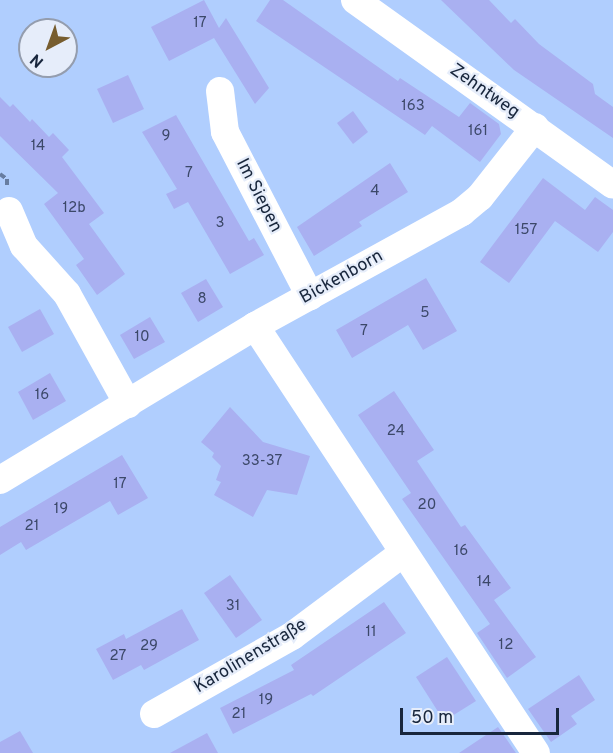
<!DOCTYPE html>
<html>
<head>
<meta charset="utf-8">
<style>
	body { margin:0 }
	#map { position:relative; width:613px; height:753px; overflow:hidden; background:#b0cefe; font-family:Overpass,sans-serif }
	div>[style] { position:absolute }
	.building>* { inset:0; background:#a9b0f1 }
	.path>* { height:4px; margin-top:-2px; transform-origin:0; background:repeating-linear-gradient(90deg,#677da1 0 6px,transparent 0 9px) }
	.minor>* { height:28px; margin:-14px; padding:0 14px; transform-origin:14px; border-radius:14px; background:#fff }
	span { translate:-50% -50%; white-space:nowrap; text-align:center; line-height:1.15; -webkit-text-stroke:4.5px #e6edfa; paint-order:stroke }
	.number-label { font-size:15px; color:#3c4869 }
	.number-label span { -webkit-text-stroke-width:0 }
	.street-label { font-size:18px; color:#18263c }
	.north { position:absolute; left:18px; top:18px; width:60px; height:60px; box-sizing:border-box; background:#e6edfa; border:2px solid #949dae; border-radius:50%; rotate:221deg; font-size:16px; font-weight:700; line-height:24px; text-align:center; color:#18263c }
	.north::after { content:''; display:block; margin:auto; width:21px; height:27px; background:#775d2f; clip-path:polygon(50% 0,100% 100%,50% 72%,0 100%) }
	.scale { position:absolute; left:400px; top:708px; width:159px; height:27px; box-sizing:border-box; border:3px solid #18263c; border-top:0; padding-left:8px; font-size:18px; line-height:21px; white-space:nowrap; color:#18263c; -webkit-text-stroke:4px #e6edfa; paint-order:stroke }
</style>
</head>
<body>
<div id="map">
	<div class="building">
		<i style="clip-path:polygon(204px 0,219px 28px,226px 18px,269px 88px,255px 104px,214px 38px,169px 61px,151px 27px)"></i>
		<i style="clip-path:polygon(270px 0,283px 0,398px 81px,400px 78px,459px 117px,470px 103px,499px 124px,501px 134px,480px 162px,432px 126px,425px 135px,256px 21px)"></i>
		<i style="clip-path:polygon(441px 0,489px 0,511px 23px,515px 19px,539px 44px,593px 84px,595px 94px,613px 107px,613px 138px,514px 70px)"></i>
		<i style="clip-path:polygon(128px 75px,144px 109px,113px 123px,97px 89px)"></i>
		<i style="clip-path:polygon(0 97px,10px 107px,13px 104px,30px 122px,32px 119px,49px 137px,53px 133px,69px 150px,62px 157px,104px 213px,89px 224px,125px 274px,97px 295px,76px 265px,84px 259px,44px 204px,58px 193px,0 136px)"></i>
		<i style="clip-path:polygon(353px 111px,368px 132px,353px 144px,337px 123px)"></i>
		<i style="clip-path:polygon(176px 115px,249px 241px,254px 238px,264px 255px,230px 274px,188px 202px,174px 209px,166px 194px,177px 189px,142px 132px)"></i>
		<i style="clip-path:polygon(390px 163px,408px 192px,359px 222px,362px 226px,314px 256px,297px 227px)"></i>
		<i style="clip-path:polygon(543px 178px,585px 210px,595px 197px,613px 210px,613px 232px,598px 252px,555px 221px,509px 283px,480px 262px)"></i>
		<i style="clip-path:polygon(426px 278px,457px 331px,423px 350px,408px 325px,352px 358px,336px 330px)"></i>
		<i style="clip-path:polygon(206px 279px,223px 307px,198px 322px,181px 293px)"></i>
		<i style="clip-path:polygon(40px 309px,54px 334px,22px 352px,8px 327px)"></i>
		<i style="clip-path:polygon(150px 317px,165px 342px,134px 359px,120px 335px)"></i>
		<i style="clip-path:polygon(50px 373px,66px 401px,33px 420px,18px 392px)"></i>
		<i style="clip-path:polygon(394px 391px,434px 450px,417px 461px,461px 527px,465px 525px,511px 588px,494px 600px,536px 657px,507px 678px,477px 633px,490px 624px,402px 499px,411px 493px,358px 415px)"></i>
		<i style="clip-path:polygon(230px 407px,263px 442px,310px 456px,297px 495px,267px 490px,253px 517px,214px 495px,221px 482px,216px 480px,221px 466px,212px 457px,214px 453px,201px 442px)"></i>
		<i style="clip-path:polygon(122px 455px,148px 498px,118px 515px,110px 501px,26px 550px,21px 542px,0 555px,0 527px)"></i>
		<i style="clip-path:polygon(230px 575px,262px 620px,236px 638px,204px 593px)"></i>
		<i style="clip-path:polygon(384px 602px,406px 633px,313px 696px,311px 694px,233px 734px,220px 708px,294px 670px,291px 665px)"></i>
		<i style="clip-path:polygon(182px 609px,199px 640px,144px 670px,141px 665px,113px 680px,96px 649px,124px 634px,126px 639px)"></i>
		<i style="clip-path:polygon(447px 657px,476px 701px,444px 721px,416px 677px)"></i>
		<i style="clip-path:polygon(579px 675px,595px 700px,571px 716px,577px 724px,551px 742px,528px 709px)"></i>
		<i style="clip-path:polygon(498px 727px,516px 753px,459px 753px)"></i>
		<i style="clip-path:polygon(20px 731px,33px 753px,0 753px,0 742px)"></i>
		<i style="clip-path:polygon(207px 733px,218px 753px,170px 753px)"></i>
	</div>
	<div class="path">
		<i style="left:0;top:174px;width:9px;rotate:36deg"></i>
		<i style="left:7px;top:179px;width:9px;rotate:90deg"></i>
	</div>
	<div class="minor">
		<i style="left:355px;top:0;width:317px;rotate:35.6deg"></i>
		<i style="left:220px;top:91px;width:41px;rotate:83deg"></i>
		<i style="left:225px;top:132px;width:185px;rotate:62.6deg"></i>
		<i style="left:9px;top:211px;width:38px;rotate:67deg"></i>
		<i style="left:24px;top:246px;width:64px;rotate:48.1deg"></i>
		<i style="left:67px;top:294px;width:126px;rotate:61deg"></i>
		<i style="left:255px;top:326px;width:511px;rotate:56.65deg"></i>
		<i style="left:0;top:480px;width:298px;rotate:-31.1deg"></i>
		<i style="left:255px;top:326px;width:236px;rotate:-28.8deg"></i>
		<i style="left:462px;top:212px;width:23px;rotate:-40deg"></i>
		<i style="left:480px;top:197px;width:89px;rotate:-51.8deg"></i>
		<i style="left:154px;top:714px;width:159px;rotate:-29.5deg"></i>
		<i style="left:292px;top:636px;width:139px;rotate:-36.8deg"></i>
	</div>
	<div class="number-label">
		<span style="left:200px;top:24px">17</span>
		<span style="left:413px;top:107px">163</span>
		<span style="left:478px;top:132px">161</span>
		<span style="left:166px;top:137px">9</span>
		<span style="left:38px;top:147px">14</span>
		<span style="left:189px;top:174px">7</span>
		<span style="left:375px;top:192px">4</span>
		<span style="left:74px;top:209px">12b</span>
		<span style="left:220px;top:224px">3</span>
		<span style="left:526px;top:231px">157</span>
		<span style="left:202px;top:300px">8</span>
		<span style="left:425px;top:314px">5</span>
		<span style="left:364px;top:332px">7</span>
		<span style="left:142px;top:338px">10</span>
		<span style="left:42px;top:396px">16</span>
		<span style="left:396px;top:432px">24</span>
		<span style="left:262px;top:462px">33-37</span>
		<span style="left:120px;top:485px">17</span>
		<span style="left:427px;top:506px">20</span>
		<span style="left:61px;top:510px">19</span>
		<span style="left:32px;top:527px">21</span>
		<span style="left:461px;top:552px">16</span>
		<span style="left:484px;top:583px">14</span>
		<span style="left:233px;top:607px">31</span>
		<span style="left:371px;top:633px">11</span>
		<span style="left:506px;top:646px">12</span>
		<span style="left:149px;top:647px">29</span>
		<span style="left:118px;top:657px">27</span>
		<span style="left:266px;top:701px">19</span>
		<span style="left:239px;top:715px">21</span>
	</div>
	<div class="street-label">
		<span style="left:484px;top:92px;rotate:35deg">Zehntweg</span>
		<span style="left:258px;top:196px;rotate:63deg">Im Siepen</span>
		<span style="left:342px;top:278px;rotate:-29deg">Bickenborn</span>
		<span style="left:251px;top:657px;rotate:-31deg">Karolinenstraße</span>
	</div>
	<div class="north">N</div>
	<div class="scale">50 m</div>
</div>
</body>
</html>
